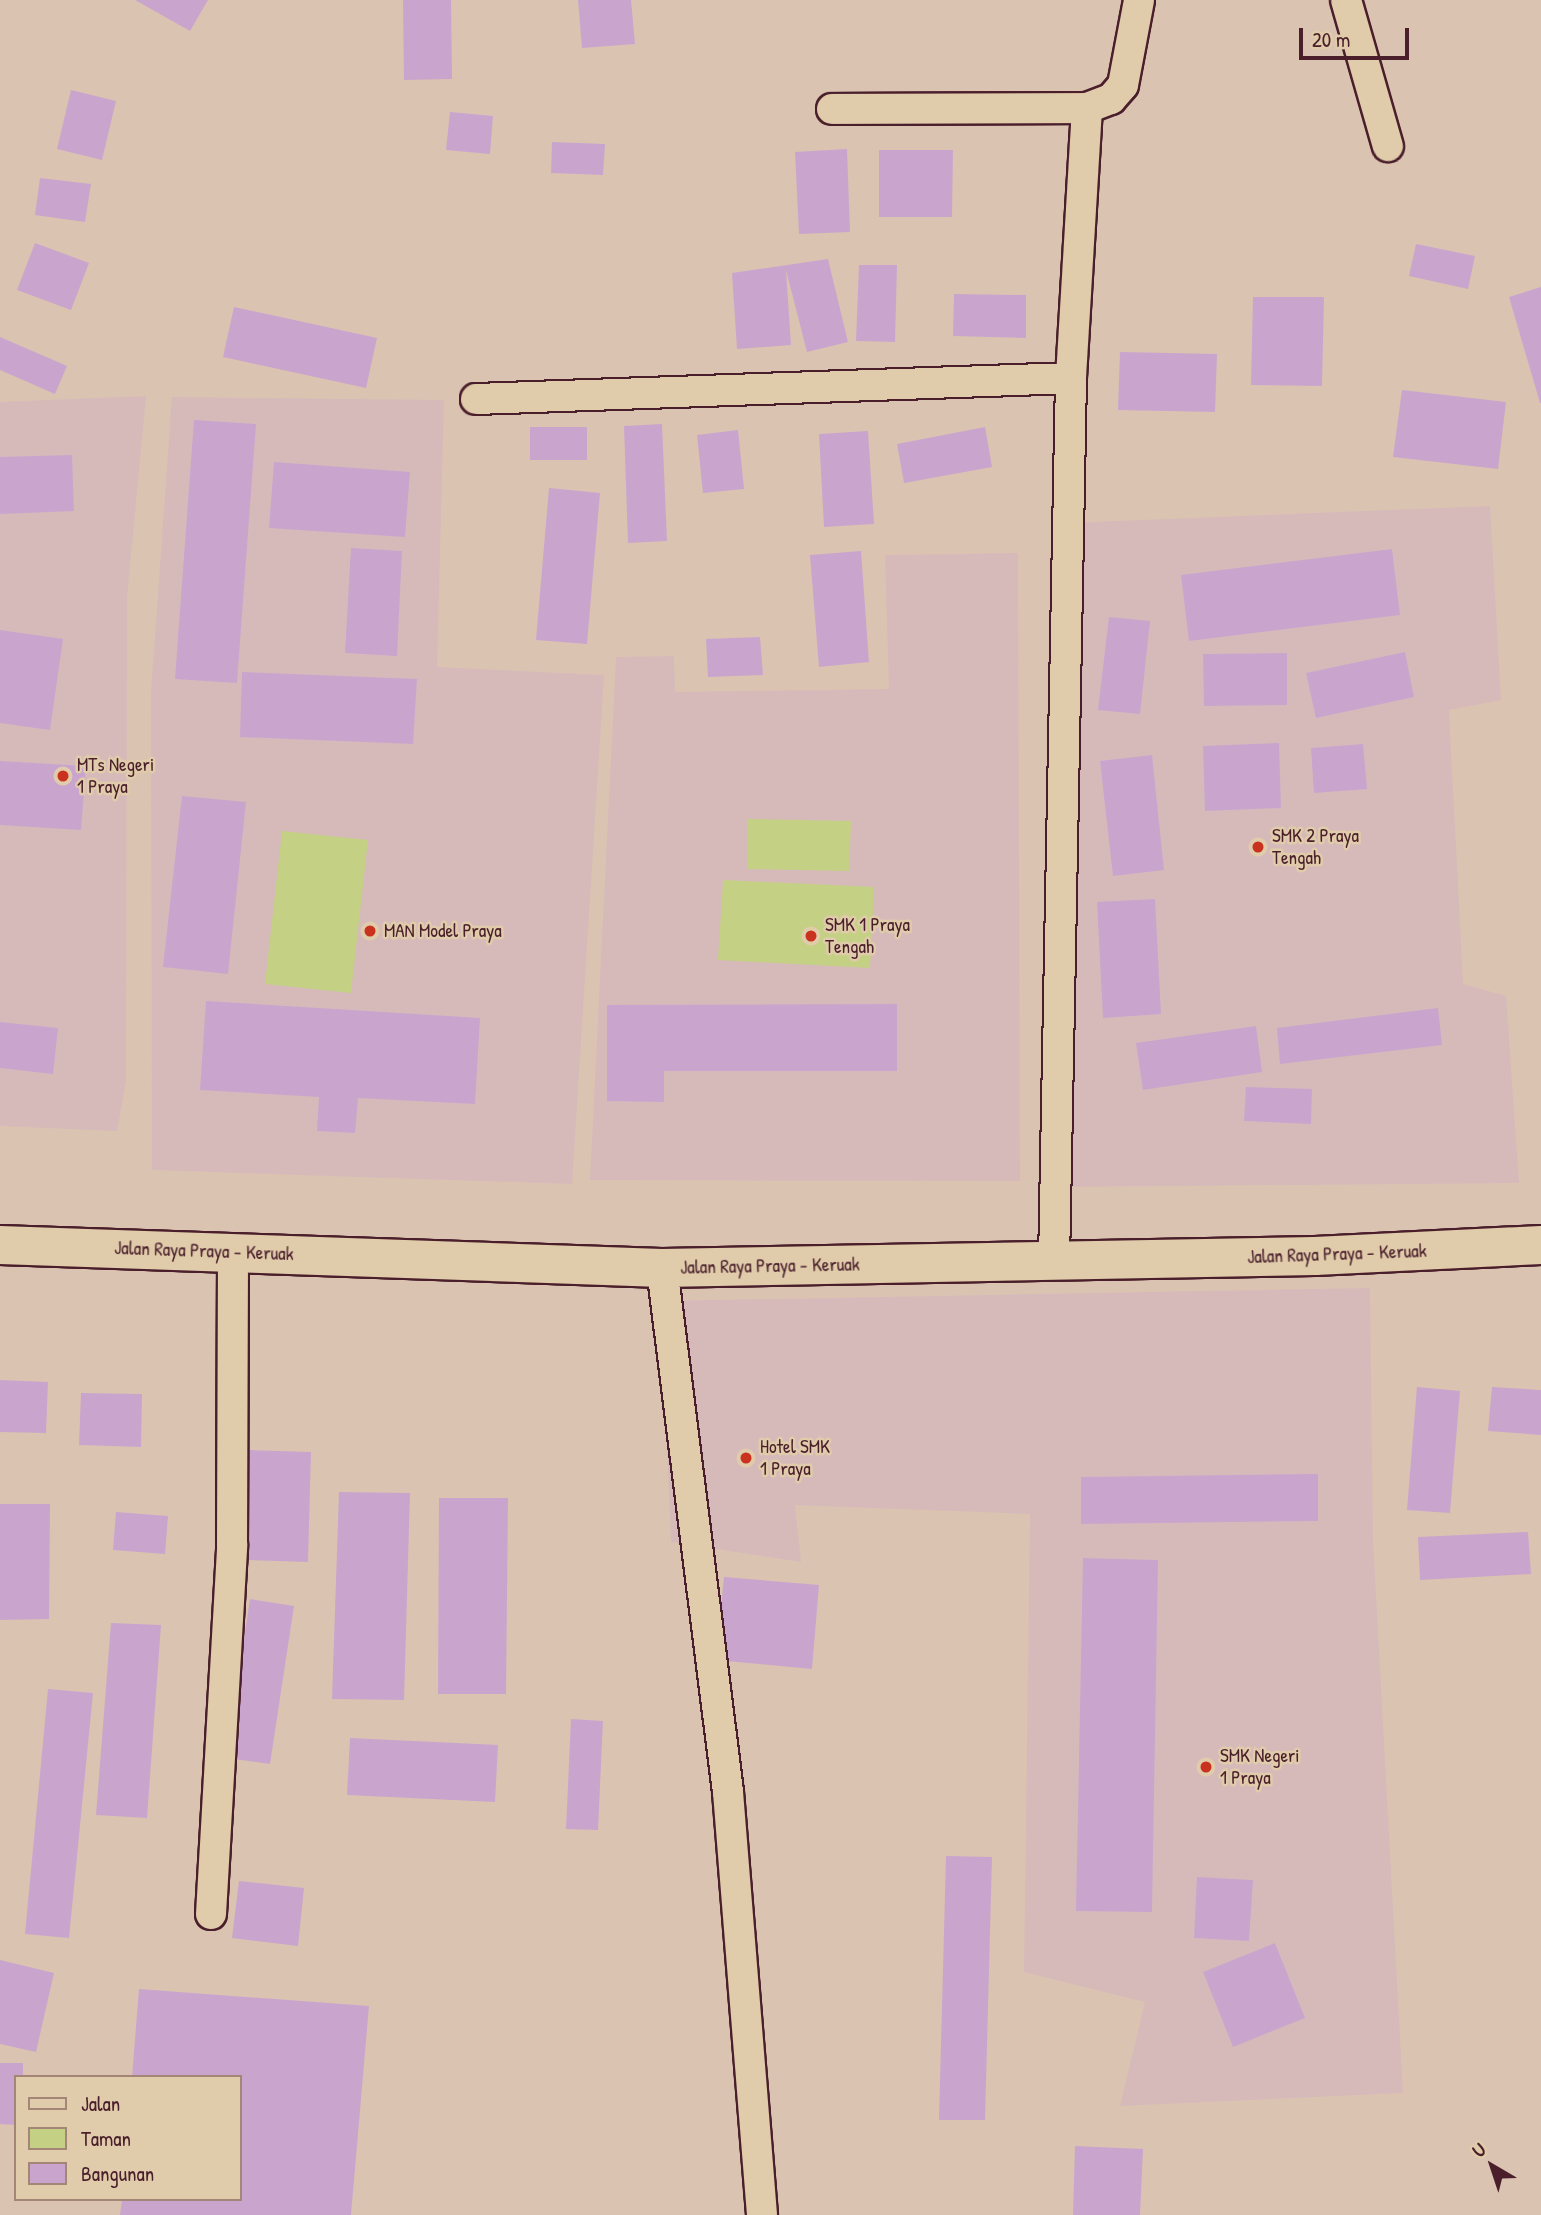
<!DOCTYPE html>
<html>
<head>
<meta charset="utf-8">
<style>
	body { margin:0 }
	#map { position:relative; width:1541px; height:2215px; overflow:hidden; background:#dbc3b1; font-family:"Patrick Hand",sans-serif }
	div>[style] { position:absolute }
	.built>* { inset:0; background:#d6baba }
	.green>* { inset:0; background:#c4d084 }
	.building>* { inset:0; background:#c9a5ce }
	.roads { filter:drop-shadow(2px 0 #4a1f2b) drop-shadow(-2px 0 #4a1f2b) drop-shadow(0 2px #4a1f2b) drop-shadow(0 -2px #4a1f2b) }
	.minor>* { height:30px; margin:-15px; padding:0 15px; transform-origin:15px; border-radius:15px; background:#e0cbaa }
	.primary>* { height:38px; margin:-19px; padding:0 19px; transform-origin:19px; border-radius:19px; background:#e0cbaa }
	.dots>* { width:19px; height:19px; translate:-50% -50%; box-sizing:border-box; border:4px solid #e0cbaa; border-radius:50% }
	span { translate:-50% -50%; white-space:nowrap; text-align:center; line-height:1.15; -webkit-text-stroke:5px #e0cbaa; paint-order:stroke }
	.poi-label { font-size:19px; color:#4a1f2b }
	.left { translate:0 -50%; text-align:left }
	.street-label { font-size:19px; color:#4a1f2b }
	.legend { position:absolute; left:14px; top:2075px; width:228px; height:126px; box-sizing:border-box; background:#e0cbaa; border:2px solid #a48677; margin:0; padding:9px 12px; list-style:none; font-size:21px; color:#4a1f2b }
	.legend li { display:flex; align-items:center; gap:14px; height:35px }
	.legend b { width:35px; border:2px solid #a48677 }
	.north { position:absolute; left:1457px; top:2131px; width:70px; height:70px; -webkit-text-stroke:5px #e0cbaa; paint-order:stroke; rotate:321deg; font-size:19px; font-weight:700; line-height:28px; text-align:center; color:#4a1f2b }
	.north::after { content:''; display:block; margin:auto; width:24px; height:32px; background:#4a1f2b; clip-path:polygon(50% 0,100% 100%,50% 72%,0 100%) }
	.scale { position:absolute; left:1299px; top:28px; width:110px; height:32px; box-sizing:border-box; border:4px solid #4a1f2b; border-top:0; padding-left:9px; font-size:21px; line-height:24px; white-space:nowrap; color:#4a1f2b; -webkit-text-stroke:5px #e0cbaa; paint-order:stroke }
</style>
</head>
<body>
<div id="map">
	<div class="built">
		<i style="clip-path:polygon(146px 396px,127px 598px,126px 1082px,117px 1131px,0 1126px,0 402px)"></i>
		<i style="clip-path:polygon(172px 397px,444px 400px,437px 667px,604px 675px,572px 1184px,152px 1170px,151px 692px)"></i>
		<i style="clip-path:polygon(1490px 506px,1501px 700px,1449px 710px,1463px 984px,1506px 996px,1519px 1183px,1051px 1187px,1068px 523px)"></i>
		<i style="clip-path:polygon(1018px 553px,1020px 1181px,590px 1180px,616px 657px,674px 656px,675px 692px,889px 689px,885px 555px)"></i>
		<i style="clip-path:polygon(1370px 1288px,1373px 1540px,1403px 2093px,1120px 2106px,1145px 2002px,1024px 1972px,1030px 1514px,795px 1505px,801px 1562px,671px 1542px,661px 1301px)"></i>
	</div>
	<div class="green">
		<i style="clip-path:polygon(748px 819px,851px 821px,849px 871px,747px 869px)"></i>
		<i style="clip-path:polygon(282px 831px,368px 840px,351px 993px,265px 984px)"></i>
		<i style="clip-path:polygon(723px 880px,874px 887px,870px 968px,718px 960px)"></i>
	</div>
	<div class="building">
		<i style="clip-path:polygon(135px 0,208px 0,190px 31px)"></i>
		<i style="clip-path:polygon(403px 0,451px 0,452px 79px,404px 80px)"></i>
		<i style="clip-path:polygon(578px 0,631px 0,635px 44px,582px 48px)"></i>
		<i style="clip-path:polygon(71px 90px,116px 101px,102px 160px,57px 149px)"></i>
		<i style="clip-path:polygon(450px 112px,493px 116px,490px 154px,446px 150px)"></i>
		<i style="clip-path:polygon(552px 142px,605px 144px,603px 175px,551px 173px)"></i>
		<i style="clip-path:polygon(847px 149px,850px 232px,799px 234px,795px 152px)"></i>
		<i style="clip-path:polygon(879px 150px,953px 150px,952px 217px,879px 217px)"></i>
		<i style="clip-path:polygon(40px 178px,91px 184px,85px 222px,35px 215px)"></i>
		<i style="clip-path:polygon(35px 243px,89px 263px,71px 310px,17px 290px)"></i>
		<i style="clip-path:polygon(1416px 244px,1475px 256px,1468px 289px,1409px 276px)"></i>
		<i style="clip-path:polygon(828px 259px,848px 342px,807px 352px,786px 270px,791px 345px,737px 349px,732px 273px)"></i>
		<i style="clip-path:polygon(859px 265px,897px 265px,895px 342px,856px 341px)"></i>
		<i style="clip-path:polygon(1541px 287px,1541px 403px,1540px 403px,1509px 297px)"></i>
		<i style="clip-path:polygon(954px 294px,1026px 295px,1026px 338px,953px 336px)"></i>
		<i style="clip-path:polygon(1253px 297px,1324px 297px,1322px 386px,1251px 385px)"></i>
		<i style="clip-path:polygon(234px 307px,377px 338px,366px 388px,223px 357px)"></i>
		<i style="clip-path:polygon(0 337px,67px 366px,55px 394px,0 370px)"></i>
		<i style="clip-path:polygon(1120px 352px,1217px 354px,1215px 412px,1118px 410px)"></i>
		<i style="clip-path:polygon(1402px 390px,1506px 402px,1498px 469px,1393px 457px)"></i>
		<i style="clip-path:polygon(194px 420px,256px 424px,237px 683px,175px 679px)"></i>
		<i style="clip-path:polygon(662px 424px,667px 541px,628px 543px,624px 426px)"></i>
		<i style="clip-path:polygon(530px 427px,587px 427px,587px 460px,530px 460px)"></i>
		<i style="clip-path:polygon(985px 427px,992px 467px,904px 483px,897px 444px)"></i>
		<i style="clip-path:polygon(738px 430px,744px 489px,703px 493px,697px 435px)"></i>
		<i style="clip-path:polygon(868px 431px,874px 524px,824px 527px,819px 434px)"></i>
		<i style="clip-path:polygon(72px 455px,74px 511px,0 514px,0 457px)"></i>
		<i style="clip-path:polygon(274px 462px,410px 472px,405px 537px,269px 528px)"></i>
		<i style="clip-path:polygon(549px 488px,600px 493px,587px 644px,536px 640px)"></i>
		<i style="clip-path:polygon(351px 548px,402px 551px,397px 656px,345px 653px)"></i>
		<i style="clip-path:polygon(1392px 549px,1400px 615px,1189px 641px,1181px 575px)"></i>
		<i style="clip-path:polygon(861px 551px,869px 662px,819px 667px,810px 555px)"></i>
		<i style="clip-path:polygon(1109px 617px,1150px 621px,1140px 714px,1098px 710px)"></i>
		<i style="clip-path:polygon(0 630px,63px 639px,50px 730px,0 723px)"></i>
		<i style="clip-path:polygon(760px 637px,763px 675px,708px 677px,706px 639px)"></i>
		<i style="clip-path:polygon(1405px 652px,1414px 697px,1316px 718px,1306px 673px)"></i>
		<i style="clip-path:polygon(1287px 653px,1287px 705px,1204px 706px,1203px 654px)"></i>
		<i style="clip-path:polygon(242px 672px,417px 679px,413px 744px,240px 737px)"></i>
		<i style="clip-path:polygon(1279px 743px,1281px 808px,1205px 811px,1203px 746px)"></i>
		<i style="clip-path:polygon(1363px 744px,1367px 789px,1314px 793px,1311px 748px)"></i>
		<i style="clip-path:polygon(1152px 755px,1164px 870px,1113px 876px,1100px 761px)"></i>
		<i style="clip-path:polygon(0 761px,86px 766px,81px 830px,0 825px)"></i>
		<i style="clip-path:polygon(182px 796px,246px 802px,228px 974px,163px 967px)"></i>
		<i style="clip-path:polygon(1155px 899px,1161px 1014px,1103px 1018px,1097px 902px)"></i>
		<i style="clip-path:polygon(206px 1001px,480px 1018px,475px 1104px,358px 1098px,355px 1133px,317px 1131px,319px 1097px,200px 1090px)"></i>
		<i style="clip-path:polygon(897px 1004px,897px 1071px,664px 1071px,664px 1102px,607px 1101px,607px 1005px)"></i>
		<i style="clip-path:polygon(1438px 1008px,1442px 1045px,1280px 1064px,1277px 1028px)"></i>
		<i style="clip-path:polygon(0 1022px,58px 1028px,53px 1074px,0 1068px)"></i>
		<i style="clip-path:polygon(1256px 1026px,1262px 1072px,1143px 1090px,1136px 1043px)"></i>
		<i style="clip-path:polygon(1246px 1087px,1312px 1089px,1311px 1124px,1244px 1121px)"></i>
		<i style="clip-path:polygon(0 1380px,48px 1382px,46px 1433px,0 1432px)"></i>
		<i style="clip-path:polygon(1417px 1387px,1460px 1391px,1450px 1513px,1407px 1510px)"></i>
		<i style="clip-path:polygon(1492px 1387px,1541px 1390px,1541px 1435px,1488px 1431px)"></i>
		<i style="clip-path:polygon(81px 1393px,142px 1394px,141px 1447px,79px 1445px)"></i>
		<i style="clip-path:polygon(249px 1450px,311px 1452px,308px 1562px,246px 1560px)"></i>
		<i style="clip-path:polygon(1318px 1474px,1318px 1521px,1081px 1524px,1081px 1477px)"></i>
		<i style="clip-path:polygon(339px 1492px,410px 1493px,404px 1700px,332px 1699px)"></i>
		<i style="clip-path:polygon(439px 1498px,508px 1498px,506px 1694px,438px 1694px)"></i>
		<i style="clip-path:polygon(0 1504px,50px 1504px,49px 1619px,0 1620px)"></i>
		<i style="clip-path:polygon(116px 1512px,168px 1516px,165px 1554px,113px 1550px)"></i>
		<i style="clip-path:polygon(1528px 1532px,1531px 1574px,1420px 1580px,1418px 1537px)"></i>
		<i style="clip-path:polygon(1083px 1558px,1158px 1560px,1152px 1912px,1076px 1911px)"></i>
		<i style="clip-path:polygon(724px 1577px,819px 1585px,812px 1669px,716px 1660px)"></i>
		<i style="clip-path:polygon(250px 1599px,294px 1606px,270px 1764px,226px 1758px)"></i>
		<i style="clip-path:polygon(111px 1623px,161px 1625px,147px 1818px,96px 1815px)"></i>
		<i style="clip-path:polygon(48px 1689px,93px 1693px,69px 1938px,25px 1934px)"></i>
		<i style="clip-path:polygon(571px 1719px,603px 1721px,598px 1830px,566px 1829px)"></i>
		<i style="clip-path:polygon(350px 1738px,498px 1745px,495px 1802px,347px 1795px)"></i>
		<i style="clip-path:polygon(946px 1856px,992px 1857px,985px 2120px,939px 2120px)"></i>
		<i style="clip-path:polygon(1197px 1877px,1253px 1880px,1249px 1941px,1194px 1938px)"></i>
		<i style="clip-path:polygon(239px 1881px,304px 1888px,298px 1946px,232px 1938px)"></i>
		<i style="clip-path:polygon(1275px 1943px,1305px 2018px,1233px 2047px,1203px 1972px)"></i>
		<i style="clip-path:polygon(0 1960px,54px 1973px,36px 2052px,0 2044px)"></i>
		<i style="clip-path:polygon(139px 1989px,369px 2006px,351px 2215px,120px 2215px,122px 2199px,240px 2199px,240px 2077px,132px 2077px)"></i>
		<i style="clip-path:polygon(0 2063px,23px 2063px,23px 2077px,16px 2077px,16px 2125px,0 2124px)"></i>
		<i style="clip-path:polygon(1075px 2146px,1143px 2149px,1140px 2215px,1073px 2215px)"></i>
	</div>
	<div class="roads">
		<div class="minor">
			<i style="left:1346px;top:0;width:152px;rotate:74deg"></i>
			<i style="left:1087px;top:108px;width:26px;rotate:-21deg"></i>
			<i style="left:1111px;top:99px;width:18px;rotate:-49deg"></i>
			<i style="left:1123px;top:85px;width:86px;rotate:-79.3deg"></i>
			<i style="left:832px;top:109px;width:255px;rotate:-0.2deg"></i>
			<i style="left:1087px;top:108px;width:270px;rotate:93.4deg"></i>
			<i style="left:1071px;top:378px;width:882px;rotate:91.1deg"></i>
			<i style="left:476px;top:399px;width:595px;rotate:-2.02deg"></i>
			<i style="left:662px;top:1268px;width:528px;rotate:82.82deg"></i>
			<i style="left:728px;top:1792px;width:424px;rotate:85.4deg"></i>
			<i style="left:211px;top:1914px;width:370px;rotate:-86.7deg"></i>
			<i style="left:232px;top:1545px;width:294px;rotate:-89.8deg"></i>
		</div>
		<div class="primary">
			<i style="left:0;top:1245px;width:662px;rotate:1.99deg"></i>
			<i style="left:662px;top:1268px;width:653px;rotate:-1.05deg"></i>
			<i style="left:1315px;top:1256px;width:226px;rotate:-2.8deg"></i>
		</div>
	</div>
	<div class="dots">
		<i style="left:63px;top:776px;background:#c8321e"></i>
		<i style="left:1258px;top:847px;background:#c8321e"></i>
		<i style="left:370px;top:931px;background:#c8321e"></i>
		<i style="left:811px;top:936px;background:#c8321e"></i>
		<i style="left:746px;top:1458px;background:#c8321e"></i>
		<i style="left:1206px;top:1767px;background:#c8321e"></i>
	</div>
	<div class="poi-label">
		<span class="left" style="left:77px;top:776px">MTs Negeri<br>1 Praya</span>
		<span class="left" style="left:1272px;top:847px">SMK 2 Praya<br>Tengah</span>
		<span class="left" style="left:825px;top:936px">SMK 1 Praya<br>Tengah</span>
		<span class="left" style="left:384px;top:931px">MAN Model Praya</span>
		<span class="left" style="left:760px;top:1458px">Hotel SMK<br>1 Praya</span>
		<span class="left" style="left:1220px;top:1767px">SMK Negeri<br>1 Praya</span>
	</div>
	<div class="street-label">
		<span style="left:204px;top:1251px;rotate:2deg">Jalan Raya Praya - Keruak</span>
		<span style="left:1337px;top:1254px;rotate:-2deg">Jalan Raya Praya - Keruak</span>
		<span style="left:770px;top:1266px;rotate:-1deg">Jalan Raya Praya - Keruak</span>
	</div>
	<ul class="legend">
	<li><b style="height:9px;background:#e0cbaa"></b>Jalan</li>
	<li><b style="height:19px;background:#c4d084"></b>Taman</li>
	<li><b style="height:19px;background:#c9a5ce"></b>Bangunan</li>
	</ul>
	<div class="north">U</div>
	<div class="scale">20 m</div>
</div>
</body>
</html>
